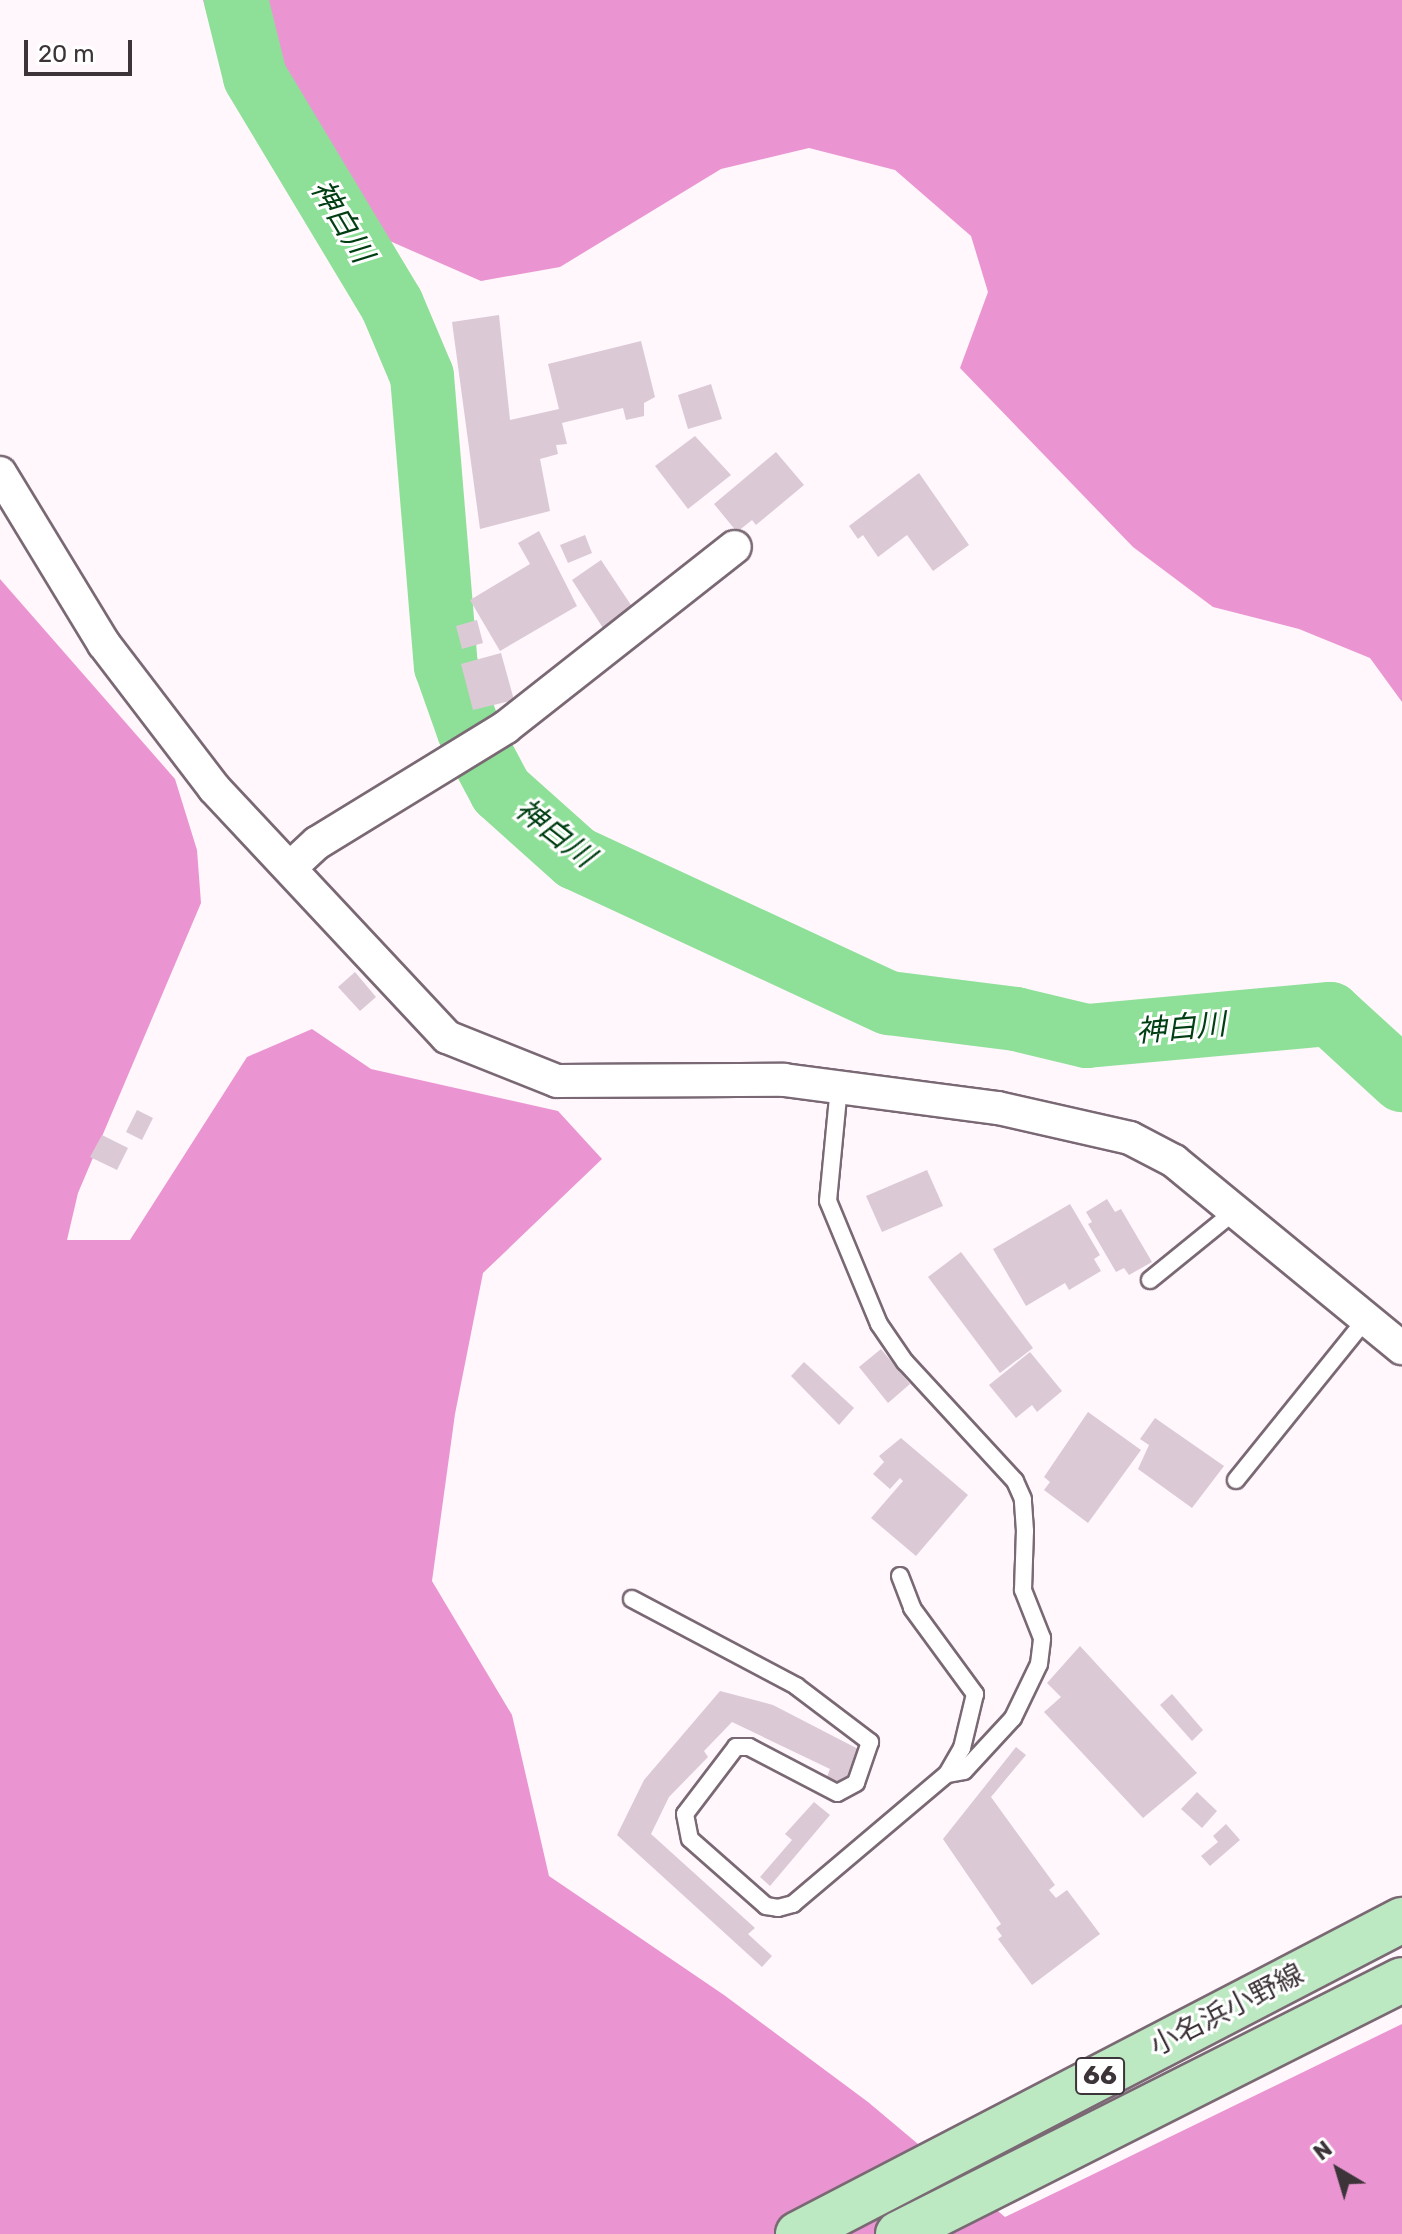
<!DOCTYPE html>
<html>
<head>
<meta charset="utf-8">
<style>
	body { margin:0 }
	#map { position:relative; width:1402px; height:2234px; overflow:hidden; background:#fff7fc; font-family:Rubik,"Noto Sans JP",sans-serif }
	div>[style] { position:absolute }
	.forest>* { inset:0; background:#ea95d2 }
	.river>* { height:64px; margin:-32px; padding:0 32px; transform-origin:32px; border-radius:32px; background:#8edf98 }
	.building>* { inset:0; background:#dcc9d6 }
	.roads { filter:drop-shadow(2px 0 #7a6974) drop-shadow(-2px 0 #7a6974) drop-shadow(0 2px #7a6974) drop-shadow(0 -2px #7a6974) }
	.service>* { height:16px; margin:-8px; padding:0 8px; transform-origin:8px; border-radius:8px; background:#fff }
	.minor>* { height:32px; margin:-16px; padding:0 16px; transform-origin:16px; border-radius:16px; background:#fff }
	.primary>* { height:44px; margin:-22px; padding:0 22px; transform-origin:22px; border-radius:22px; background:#bce9c2 }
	span { translate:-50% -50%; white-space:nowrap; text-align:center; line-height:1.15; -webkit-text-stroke:6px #fff; paint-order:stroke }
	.shield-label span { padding:2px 6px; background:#fff; border:2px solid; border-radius:6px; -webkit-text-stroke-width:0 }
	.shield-label { font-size:26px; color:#3c3439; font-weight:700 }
	.street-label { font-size:28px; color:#3c3439 }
	.water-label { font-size:30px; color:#003f13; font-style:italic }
	.north { position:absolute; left:1298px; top:2130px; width:80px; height:80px; -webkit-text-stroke:6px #fff; paint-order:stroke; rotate:322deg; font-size:22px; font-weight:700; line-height:32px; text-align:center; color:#3c3439 }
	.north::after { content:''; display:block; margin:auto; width:28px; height:36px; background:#3c3439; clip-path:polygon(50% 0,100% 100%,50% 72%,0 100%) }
	.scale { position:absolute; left:24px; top:40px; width:108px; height:36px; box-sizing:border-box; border:4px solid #3c3439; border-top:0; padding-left:10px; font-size:24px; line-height:28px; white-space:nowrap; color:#3c3439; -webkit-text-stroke:6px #fff; paint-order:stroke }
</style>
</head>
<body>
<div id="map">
	<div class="forest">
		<i style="clip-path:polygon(203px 0,1402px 0,1402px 702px,1370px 658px,1299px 629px,1213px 607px,1133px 547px,960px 368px,988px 292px,971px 236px,895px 170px,809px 148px,721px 169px,560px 267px,481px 281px,351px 224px,218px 50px)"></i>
		<i style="clip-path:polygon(0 579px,175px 779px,197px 850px,201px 903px,78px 1193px,67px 1240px,130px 1240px,247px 1057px,312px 1029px,371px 1069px,558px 1111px,602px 1159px,483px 1273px,455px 1414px,432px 1581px,512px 1715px,549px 1876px,724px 1995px,868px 2102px,1005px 2217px,1402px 2024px,1402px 2234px,0 2234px)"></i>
	</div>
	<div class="river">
		<i style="left:236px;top:0;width:79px;rotate:76.1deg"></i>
		<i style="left:255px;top:77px;width:266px;rotate:59deg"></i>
		<i style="left:392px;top:305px;width:77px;rotate:67.1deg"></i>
		<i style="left:422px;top:376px;width:291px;rotate:85.3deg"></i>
		<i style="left:446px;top:666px;width:69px;rotate:70.5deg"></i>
		<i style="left:469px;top:731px;width:68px;rotate:61.9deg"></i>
		<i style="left:501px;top:791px;width:101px;rotate:41.8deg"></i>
		<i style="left:576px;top:858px;width:345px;rotate:24.9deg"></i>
		<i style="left:889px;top:1003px;width:128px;rotate:7.2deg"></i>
		<i style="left:1016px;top:1019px;width:73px;rotate:13.5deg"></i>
		<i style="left:1087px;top:1036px;width:244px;rotate:-5.2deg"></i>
		<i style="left:1330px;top:1014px;width:98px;rotate:42.5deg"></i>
	</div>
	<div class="building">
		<i style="clip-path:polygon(499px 315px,510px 420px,559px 409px,548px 364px,641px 341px,655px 397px,644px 403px,644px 416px,626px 420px,623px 408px,562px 423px,567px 444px,556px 445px,558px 454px,540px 459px,550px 511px,480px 529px,452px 322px)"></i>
		<i style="clip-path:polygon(711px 384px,722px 419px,688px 429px,678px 395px)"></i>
		<i style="clip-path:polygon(695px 436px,731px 475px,688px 509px,655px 466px)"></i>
		<i style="clip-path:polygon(776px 452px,804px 485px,756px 525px,752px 520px,737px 532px,714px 504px)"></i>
		<i style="clip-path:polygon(919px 473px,969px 545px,933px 571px,907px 535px,878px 557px,863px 535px,858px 539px,849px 526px)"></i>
		<i style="clip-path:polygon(539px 531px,577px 606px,500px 651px,470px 600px,530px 564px,518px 543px)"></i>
		<i style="clip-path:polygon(585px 535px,592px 553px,568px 563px,560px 545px)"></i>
		<i style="clip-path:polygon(601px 560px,633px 608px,603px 628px,572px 580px)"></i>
		<i style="clip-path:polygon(477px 620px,483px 643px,462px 649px,456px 626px)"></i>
		<i style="clip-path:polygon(501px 653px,514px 700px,473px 710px,461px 664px)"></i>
		<i style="clip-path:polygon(355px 972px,376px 997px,360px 1011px,338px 987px)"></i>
		<i style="clip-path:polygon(137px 1110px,153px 1118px,142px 1140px,126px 1132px)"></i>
		<i style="clip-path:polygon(102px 1135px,128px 1148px,117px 1170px,90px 1157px)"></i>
		<i style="clip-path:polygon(927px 1170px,943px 1206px,882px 1232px,866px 1196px)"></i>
		<i style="clip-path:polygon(1107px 1199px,1115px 1212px,1121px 1209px,1152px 1262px,1129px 1275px,1124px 1268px,1116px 1272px,1088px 1224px,1092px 1222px,1086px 1212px)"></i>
		<i style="clip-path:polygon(1070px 1204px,1100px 1255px,1094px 1259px,1101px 1271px,1069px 1290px,1065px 1283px,1026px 1306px,993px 1249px)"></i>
		<i style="clip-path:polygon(961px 1252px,1033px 1348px,1000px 1373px,928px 1277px)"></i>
		<i style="clip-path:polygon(881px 1349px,910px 1384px,888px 1403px,859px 1367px)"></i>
		<i style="clip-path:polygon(1030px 1352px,1062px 1391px,1037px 1412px,1032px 1405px,1016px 1418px,989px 1385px)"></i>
		<i style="clip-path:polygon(804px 1362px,854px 1408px,839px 1425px,791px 1376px)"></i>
		<i style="clip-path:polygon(1088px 1412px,1141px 1450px,1088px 1523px,1044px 1490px,1050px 1482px,1044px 1477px)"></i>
		<i style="clip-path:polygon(1155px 1418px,1224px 1466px,1192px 1508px,1138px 1469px,1149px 1445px,1140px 1439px)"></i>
		<i style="clip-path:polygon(901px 1438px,968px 1495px,916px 1556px,871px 1518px,903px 1481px,900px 1478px,890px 1489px,873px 1474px,884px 1462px,879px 1456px)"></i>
		<i style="clip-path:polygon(1080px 1646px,1197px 1773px,1143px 1818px,1044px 1712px,1061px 1697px,1047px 1683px)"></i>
		<i style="clip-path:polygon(720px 1691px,773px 1705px,862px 1751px,846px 1783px,826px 1779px,830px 1769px,732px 1722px,704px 1751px,708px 1757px,669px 1797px,651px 1834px,755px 1928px,748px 1934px,772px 1956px,762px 1967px,617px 1835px,644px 1780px)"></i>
		<i style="clip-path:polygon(1172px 1694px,1203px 1730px,1192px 1741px,1160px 1705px)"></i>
		<i style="clip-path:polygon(1016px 1747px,1026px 1755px,991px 1797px,1055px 1885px,1049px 1890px,1056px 1898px,1067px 1890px,1100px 1934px,1032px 1985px,998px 1939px,1002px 1936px,996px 1928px,1001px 1924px,943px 1839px)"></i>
		<i style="clip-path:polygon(1197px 1792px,1217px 1811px,1202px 1828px,1181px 1809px)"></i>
		<i style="clip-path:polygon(814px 1802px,830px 1815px,770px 1886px,760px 1877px,792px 1840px,785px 1834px)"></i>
		<i style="clip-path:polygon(1226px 1824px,1240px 1840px,1210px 1866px,1201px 1856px,1218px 1842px,1213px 1836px)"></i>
	</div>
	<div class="roads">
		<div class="service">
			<i style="left:1150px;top:1280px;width:109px;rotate:-39.1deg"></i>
			<i style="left:1236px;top:1480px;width:207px;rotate:-51.1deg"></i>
			<i style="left:900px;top:1576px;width:34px;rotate:69deg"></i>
			<i style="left:912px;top:1608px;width:107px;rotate:53.8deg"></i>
			<i style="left:975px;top:1694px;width:56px;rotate:103.5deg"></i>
			<i style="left:962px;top:1748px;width:30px;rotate:120deg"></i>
			<i style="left:632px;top:1599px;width:186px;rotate:27.9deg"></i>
			<i style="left:796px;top:1686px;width:93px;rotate:37.1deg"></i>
			<i style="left:870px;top:1742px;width:43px;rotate:108.9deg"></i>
			<i style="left:856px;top:1783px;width:21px;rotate:152deg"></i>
			<i style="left:837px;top:1793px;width:99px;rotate:-152.4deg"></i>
			<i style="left:749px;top:1747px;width:13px;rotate:180deg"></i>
			<i style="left:736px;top:1747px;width:84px;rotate:127.3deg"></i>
			<i style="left:685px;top:1814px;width:25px;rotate:79deg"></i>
			<i style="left:690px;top:1839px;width:101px;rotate:41.4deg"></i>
			<i style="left:766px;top:1906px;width:12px;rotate:9deg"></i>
			<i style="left:778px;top:1908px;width:16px;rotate:-15deg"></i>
			<i style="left:793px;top:1904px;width:202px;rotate:-40.2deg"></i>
			<i style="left:947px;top:1774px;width:17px;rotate:-10deg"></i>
			<i style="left:964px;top:1771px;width:72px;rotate:-47.2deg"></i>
			<i style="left:1013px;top:1718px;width:60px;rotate:-64.3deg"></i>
			<i style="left:1039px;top:1664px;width:26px;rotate:-83deg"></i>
			<i style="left:1042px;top:1638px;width:52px;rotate:-111.6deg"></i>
			<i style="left:1023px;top:1590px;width:59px;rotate:-88.1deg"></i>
			<i style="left:1025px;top:1531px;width:32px;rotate:-94deg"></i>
			<i style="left:1023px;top:1499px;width:20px;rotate:-114deg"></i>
			<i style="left:1015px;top:1481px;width:162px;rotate:-132.7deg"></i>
			<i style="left:905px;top:1362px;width:46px;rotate:-124.4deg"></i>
			<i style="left:879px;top:1324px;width:133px;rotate:-112.5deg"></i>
			<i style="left:828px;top:1201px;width:115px;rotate:-84.5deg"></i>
		</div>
		<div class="minor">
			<i style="left:0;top:473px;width:200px;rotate:58.7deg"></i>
			<i style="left:104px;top:644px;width:181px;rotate:52.6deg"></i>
			<i style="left:214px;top:788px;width:341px;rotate:46.9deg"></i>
			<i style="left:447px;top:1037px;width:118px;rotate:21.8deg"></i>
			<i style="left:557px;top:1081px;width:227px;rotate:-0.3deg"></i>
			<i style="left:784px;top:1080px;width:216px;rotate:7.5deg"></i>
			<i style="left:998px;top:1108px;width:135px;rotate:12.8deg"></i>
			<i style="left:1130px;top:1138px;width:50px;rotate:27.6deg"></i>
			<i style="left:1174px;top:1161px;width:295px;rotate:39.4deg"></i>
			<i style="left:290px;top:868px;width:37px;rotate:-43deg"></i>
			<i style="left:317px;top:843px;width:222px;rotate:-31.5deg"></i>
			<i style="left:506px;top:727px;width:291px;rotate:-38.2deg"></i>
		</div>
		<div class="primary">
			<i style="left:798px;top:2234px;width:681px;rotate:-27.47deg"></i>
			<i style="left:898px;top:2234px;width:564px;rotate:-26.75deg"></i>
		</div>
	</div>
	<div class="shield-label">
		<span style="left:1100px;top:2076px">66</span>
	</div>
	<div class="street-label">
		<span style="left:1227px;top:2010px;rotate:-27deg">小名浜小野線</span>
	</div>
	<div class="water-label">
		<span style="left:342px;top:221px;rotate:59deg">神白川</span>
		<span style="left:555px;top:833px;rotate:38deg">神白川</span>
		<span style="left:1181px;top:1028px;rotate:-5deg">神白川</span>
	</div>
	<div class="north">N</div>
	<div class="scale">20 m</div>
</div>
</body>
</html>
